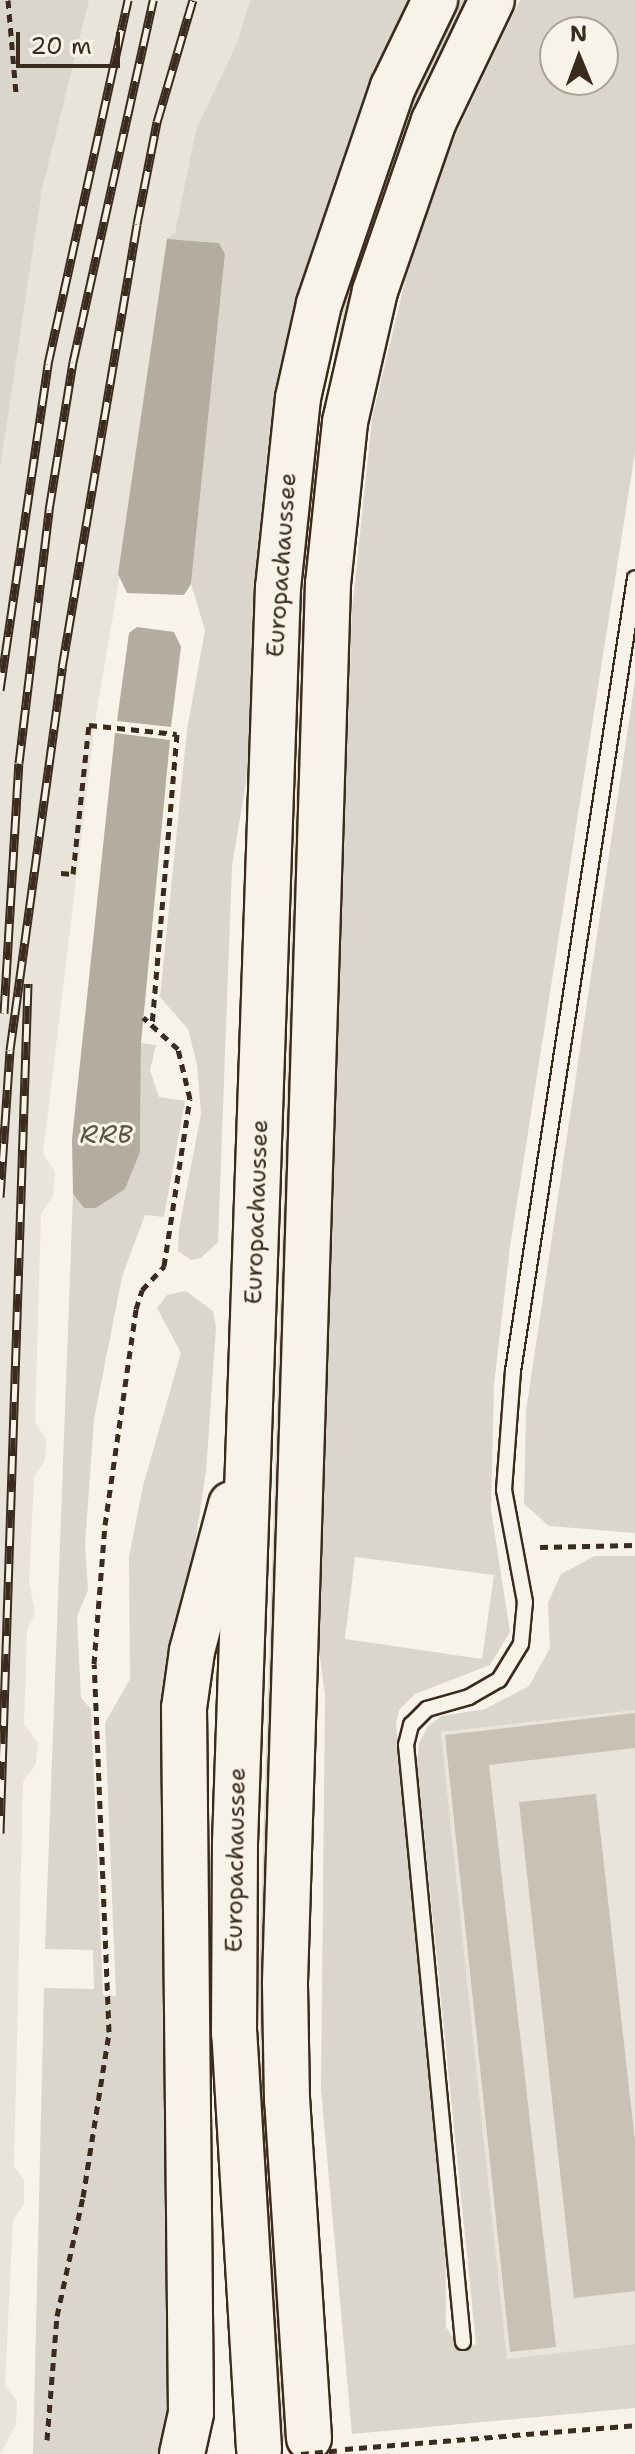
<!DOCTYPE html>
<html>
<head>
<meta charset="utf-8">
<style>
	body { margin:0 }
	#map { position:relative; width:635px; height:2454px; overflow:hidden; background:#f7f3e8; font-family:"Shantell Sans",sans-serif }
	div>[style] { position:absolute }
	.built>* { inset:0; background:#e9e4d9 }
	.green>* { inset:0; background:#dbd6cb }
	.water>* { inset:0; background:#b4aca0 }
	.building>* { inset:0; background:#c8c1b6 }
	.path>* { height:5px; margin-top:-2.5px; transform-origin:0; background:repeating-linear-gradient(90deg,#3b2a1e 0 8px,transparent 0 14px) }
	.roads { filter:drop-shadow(2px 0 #3b2a1e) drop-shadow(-2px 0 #3b2a1e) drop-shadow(0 2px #3b2a1e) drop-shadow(0 -2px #3b2a1e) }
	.lane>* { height:14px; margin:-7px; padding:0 7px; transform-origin:7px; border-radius:7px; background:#f7f3e8 }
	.primary>* { height:44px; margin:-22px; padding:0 22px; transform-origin:22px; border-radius:22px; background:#f7f3e8 }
	.rail>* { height:9px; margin-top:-4.5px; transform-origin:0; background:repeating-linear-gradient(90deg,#f7f3e8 0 18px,#3b2a1e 0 36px); box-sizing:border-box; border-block:2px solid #3b2a1e }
	.path-bridge>* { height:5px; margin-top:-2.5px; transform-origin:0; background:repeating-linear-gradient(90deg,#3b2a1e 0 8px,transparent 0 14px) }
	span { translate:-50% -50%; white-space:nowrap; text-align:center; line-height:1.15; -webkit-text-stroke:6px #f7f3e8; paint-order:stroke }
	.street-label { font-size:24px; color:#3b2a1e }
	.water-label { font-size:26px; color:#5f5145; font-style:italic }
	.north { position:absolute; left:539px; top:16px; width:80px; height:80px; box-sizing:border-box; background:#f7f3e8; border:2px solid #aca397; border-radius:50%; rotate:359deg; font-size:22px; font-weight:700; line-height:32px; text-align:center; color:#3b2a1e }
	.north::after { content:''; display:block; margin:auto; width:28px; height:36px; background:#3b2a1e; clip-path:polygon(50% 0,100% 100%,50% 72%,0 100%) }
	.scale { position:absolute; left:16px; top:32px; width:104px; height:36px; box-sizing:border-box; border:4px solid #3b2a1e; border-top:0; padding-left:10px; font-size:24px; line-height:28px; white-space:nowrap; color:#3b2a1e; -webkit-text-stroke:6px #f7f3e8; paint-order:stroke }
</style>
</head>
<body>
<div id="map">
	<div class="built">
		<i style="clip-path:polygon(88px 0,250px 0,238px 40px,196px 130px,96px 715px,43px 1154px,55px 1172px,53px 1196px,41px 1214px,35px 1422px,46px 1439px,45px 1461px,34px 1477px,29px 1581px,35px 1614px,27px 1630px,24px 1724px,38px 1743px,36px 1764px,23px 1782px,14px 2166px,24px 2180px,24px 2204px,13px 2221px,5px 2385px,17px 2401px,16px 2425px,0 2454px,0 466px,42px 190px)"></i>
		<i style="clip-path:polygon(635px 1710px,635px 2344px,507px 2360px,441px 1732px)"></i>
	</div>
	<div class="green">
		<i style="clip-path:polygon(0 0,89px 0,42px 190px,0 469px)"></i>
		<i style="clip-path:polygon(250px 0,415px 0,269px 503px,246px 782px,232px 866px,218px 1242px,201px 1258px,191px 1260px,178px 1251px,179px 1229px,201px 1114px,197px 1065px,188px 1029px,160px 997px,187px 730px,205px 630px,191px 584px,225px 254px,219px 243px,167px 239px,175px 233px,196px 130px,238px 40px)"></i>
		<i style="clip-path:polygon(459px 0,474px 0,341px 374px,296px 2439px,283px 2441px,262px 2134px,259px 1979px,302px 608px,311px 483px,346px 296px,417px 90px)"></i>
		<i style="clip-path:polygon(evenodd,520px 0,635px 0,635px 452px,510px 1247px,494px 1385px,491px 1510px,510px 1632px,490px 1665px,415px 1694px,399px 1710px,396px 1723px,445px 2196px,446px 2327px,461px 2350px,476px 2344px,417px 1762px,419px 1743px,428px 1726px,442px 1716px,485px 1709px,529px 1686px,550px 1648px,548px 1603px,561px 1574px,595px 1556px,635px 1556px,635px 1710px,441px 1732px,507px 2359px,635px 2344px,635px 2408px,352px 2434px,321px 2090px,325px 1695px,317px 1635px,352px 611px,372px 418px,415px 240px,453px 140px,520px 0,555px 32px,603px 32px,603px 80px,555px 80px,555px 32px,520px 0,355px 1557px,494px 1575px,482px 1659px,345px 1639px,355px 1557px)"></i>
		<i style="clip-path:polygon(635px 681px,635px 1533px,549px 1526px,524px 1504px,526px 1411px)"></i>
		<i style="clip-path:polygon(141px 1043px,156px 1045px,150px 1070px,159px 1097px,185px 1101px,164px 1217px,145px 1215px,122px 1277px,94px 1419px,85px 1545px,88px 1590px,77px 1617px,81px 1698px,91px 1709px,103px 1995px,116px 1996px,105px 1723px,130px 1679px,129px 1557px,143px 1486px,181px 1353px,157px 1308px,167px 1295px,186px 1291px,213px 1311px,216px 1328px,206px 1471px,183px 1625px,173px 2408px,158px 2454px,33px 2454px,44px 1988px,94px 1989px,93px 1950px,45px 1949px,73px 1194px,84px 1208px,96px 1208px,125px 1188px,140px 1151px)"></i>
	</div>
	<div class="water">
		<i style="clip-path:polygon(167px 239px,219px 243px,225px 254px,191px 584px,184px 595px,127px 593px,118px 574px)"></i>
		<i style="clip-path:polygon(137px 627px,174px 632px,181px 647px,171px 727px,117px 721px,129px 633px)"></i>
		<i style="clip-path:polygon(115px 733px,170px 740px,141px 1043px,140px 1152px,125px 1189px,96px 1208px,84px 1208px,73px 1194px,72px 1139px)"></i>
	</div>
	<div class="building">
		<i style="clip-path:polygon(635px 1713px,635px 1748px,489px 1765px,556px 2347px,510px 2352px,445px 1735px)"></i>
		<i style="clip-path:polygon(596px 1794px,635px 2141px,635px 2291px,574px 2298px,519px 1802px)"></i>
	</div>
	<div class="path">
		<i style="left:8px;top:0;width:94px;rotate:85.1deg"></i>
		<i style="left:61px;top:873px;width:12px;rotate:5deg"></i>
		<i style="left:73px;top:874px;width:150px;rotate:-83.9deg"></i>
		<i style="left:89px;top:725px;width:88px;rotate:5.8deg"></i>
		<i style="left:177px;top:734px;width:292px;rotate:94.9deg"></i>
		<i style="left:540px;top:1547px;width:95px;rotate:-1.2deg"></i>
		<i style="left:47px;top:2440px;width:124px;rotate:-85.4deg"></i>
		<i style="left:57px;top:2316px;width:122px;rotate:-77.7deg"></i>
		<i style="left:83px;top:2197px;width:167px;rotate:-81deg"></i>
		<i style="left:109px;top:2032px;width:368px;rotate:-92.3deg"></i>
		<i style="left:94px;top:1664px;width:139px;rotate:-85.5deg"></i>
		<i style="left:105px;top:1525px;width:218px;rotate:-81.8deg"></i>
		<i style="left:136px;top:1309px;width:20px;rotate:-72deg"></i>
		<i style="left:142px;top:1290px;width:33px;rotate:-47deg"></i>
		<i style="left:164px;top:1266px;width:169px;rotate:-81.2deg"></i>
		<i style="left:190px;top:1099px;width:51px;rotate:-103.5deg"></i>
		<i style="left:178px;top:1049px;width:47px;rotate:-137.6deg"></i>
		<i style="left:345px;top:2449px;width:291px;rotate:-4.7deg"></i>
	</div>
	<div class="roads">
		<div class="lane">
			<i style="left:463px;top:2342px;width:600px;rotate:-95.45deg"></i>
			<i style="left:406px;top:1745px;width:21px;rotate:-76deg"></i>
			<i style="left:411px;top:1725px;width:23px;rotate:-45deg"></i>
			<i style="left:427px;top:1709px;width:44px;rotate:-15.9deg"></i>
			<i style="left:469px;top:1697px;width:34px;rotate:-30deg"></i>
			<i style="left:499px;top:1680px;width:42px;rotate:-58.6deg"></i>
			<i style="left:521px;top:1644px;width:42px;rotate:-84.6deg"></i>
			<i style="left:525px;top:1602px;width:114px;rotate:-100.6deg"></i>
			<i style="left:504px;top:1490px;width:119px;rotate:-85.7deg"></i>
			<i style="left:513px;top:1371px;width:802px;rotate:-81.25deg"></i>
		</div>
		<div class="primary">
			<i style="left:309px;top:2438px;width:339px;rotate:-93.7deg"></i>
			<i style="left:287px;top:2100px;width:118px;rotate:-91deg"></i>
			<i style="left:285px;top:1982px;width:1399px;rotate:-88.24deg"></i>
			<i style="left:328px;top:584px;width:163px;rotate:-84deg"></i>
			<i style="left:345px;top:422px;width:134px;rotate:-77.1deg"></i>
			<i style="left:375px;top:291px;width:180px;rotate:-70.9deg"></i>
			<i style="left:434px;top:121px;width:134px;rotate:-64.4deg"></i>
			<i style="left:259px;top:2449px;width:416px;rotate:-93.4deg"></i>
			<i style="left:234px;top:2034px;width:191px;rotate:-89.7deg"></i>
			<i style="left:235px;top:1843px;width:1256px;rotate:-88.04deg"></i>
			<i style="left:278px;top:588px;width:191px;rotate:-84deg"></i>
			<i style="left:298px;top:398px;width:96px;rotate:-77.4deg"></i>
			<i style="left:319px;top:304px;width:229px;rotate:-71.2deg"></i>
			<i style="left:393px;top:87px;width:97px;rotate:-64.2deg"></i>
			<i style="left:182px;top:2454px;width:42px;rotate:-77.6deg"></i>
			<i style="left:191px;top:2413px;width:705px;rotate:-90.57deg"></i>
			<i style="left:184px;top:1708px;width:58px;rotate:-82deg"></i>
			<i style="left:192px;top:1651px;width:152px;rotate:-75.1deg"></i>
		</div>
	</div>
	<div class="rail">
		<i style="left:0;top:690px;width:330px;rotate:-81.6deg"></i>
		<i style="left:48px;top:364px;width:373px;rotate:-77.6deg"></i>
		<i style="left:4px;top:1013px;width:250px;rotate:-86.6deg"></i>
		<i style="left:19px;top:763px;width:255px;rotate:-83.2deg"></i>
		<i style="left:49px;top:510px;width:150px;rotate:-80.8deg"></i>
		<i style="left:73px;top:362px;width:371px;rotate:-77.5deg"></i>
		<i style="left:0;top:1197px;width:147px;rotate:-86.1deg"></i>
		<i style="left:10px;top:1050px;width:386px;rotate:-82.2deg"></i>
		<i style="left:62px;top:668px;width:450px;rotate:-80.4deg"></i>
		<i style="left:137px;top:224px;width:104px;rotate:-78.9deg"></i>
		<i style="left:157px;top:122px;width:127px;rotate:-73.6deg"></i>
		<i style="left:0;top:1833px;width:850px;rotate:-88.11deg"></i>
	</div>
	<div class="path-bridge">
		<i style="left:301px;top:2454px;width:41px;rotate:-5.6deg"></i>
	</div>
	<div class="street-label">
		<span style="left:282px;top:565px;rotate:-86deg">Europachaussee</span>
		<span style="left:257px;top:1212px;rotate:-88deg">Europachaussee</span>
		<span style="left:236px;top:1860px;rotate:-89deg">Europachaussee</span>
	</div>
	<div class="water-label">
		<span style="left:106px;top:1134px">RRB</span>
	</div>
	<div class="north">N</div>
	<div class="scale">20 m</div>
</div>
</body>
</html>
